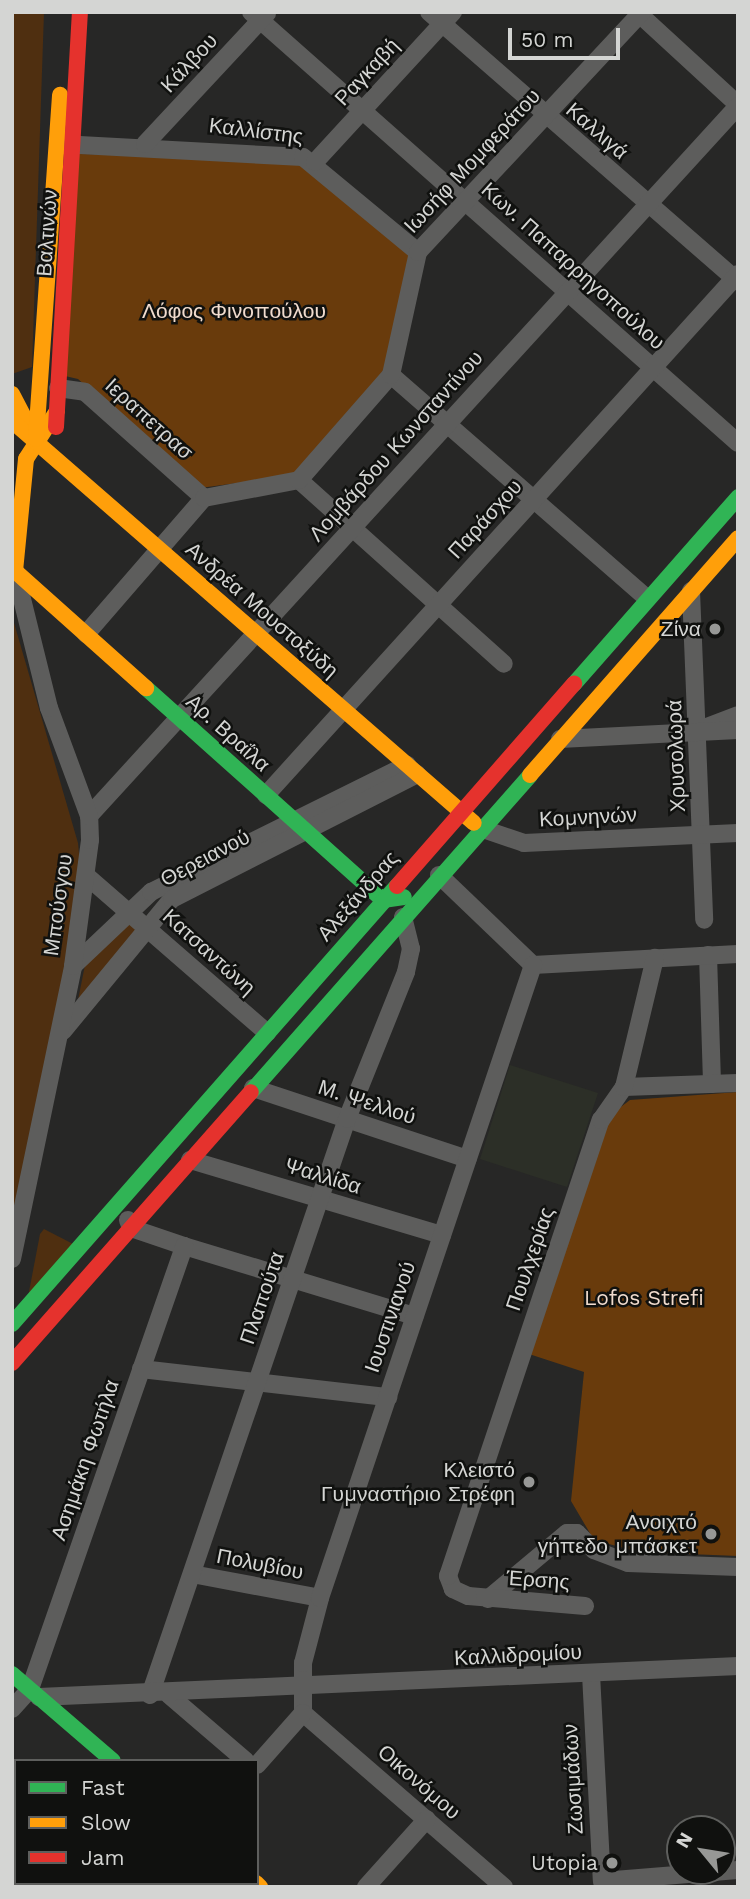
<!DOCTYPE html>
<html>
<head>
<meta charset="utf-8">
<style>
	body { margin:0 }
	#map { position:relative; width:750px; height:1899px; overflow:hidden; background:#272726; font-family:"Work Sans",sans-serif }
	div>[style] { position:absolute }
	.built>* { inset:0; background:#2c2f27 }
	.green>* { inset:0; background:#4f2f10 }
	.forest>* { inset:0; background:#693b0c }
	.street>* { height:18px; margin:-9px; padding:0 9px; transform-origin:9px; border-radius:9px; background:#5d5d5c }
	.fast>* { height:16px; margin:-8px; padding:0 8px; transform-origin:8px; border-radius:8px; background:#30b455 }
	.slow>* { height:16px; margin:-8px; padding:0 8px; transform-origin:8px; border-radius:8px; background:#ff9f0a }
	.jam>* { height:16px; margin:-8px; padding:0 8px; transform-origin:8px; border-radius:8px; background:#e5322d }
	.dots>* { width:19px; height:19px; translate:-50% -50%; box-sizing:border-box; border:4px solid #10110f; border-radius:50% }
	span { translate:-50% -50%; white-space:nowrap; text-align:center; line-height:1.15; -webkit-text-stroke:5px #10110f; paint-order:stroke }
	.street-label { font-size:21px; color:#d4d5d3 }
	.park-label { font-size:21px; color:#f1dcce }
	.poi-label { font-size:21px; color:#d4d5d3 }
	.right { translate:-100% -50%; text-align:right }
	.frame { position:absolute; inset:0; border:14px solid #d4d5d3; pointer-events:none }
	.legend { position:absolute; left:14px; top:1759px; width:245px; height:126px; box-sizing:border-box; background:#10110f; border:2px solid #5e5f5d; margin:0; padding:9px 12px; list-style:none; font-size:21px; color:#d4d5d3 }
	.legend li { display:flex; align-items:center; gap:14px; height:35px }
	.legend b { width:35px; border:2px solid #5e5f5d }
	.north { position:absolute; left:666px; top:1815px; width:70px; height:70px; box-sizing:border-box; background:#10110f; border:2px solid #5e5f5d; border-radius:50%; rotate:300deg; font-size:19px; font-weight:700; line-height:28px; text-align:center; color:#d4d5d3 }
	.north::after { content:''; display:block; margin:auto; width:24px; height:32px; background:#979896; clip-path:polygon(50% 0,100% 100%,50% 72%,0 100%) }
	.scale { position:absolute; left:508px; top:28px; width:112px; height:32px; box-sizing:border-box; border:4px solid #d4d5d3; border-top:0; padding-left:9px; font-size:21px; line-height:24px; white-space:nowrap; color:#d4d5d3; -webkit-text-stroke:5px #10110f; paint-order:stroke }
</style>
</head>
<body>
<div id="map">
	<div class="built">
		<i style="clip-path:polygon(510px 1065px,598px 1093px,567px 1187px,480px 1159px)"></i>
	</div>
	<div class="green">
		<i style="clip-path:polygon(12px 12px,44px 12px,32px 367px,12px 374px)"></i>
		<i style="clip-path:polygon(12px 616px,78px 843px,82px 885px,12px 1227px)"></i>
		<i style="clip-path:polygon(126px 918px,140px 929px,77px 1005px,86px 960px)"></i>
		<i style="clip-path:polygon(44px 1229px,77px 1246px,28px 1297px,40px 1234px)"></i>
	</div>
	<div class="forest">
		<i style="clip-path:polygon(79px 154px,291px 158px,412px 255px,387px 371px,298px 475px,200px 488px,78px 379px,65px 376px)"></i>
		<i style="clip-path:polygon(738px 1092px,738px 1556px,639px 1552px,594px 1540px,571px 1501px,584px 1372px,529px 1354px,603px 1133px,618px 1109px,630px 1100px)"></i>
	</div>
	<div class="street">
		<i style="left:251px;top:12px;width:650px;rotate:41.51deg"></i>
		<i style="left:429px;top:12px;width:410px;rotate:41.1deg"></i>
		<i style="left:637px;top:12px;width:137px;rotate:42.6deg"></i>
		<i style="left:61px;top:144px;width:242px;rotate:3.1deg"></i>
		<i style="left:303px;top:157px;width:149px;rotate:39.6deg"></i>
		<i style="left:145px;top:144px;width:179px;rotate:-47deg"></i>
		<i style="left:315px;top:162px;width:204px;rotate:-47.4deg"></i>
		<i style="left:391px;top:375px;width:340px;rotate:41.1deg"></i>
		<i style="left:58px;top:388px;width:27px;rotate:8deg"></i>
		<i style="left:85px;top:392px;width:159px;rotate:41.7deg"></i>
		<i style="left:299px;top:480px;width:275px;rotate:41.9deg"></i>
		<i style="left:691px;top:591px;width:329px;rotate:87.7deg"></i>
		<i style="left:86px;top:634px;width:180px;rotate:-49.1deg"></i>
		<i style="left:204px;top:498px;width:97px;rotate:-10.7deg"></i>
		<i style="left:299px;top:480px;width:140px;rotate:-48.8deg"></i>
		<i style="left:391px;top:375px;width:126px;rotate:-77.6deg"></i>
		<i style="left:418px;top:252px;width:328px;rotate:-47deg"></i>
		<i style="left:707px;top:727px;width:33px;rotate:-21deg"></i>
		<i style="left:560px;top:739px;width:178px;rotate:-2.9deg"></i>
		<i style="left:266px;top:795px;width:703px;rotate:-47.82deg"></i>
		<i style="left:89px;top:816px;width:962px;rotate:-47.57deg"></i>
		<i style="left:480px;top:828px;width:46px;rotate:18.8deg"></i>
		<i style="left:524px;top:843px;width:214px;rotate:-2.7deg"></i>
		<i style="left:439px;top:875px;width:130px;rotate:43.8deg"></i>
		<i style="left:89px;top:878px;width:236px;rotate:41deg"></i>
		<i style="left:708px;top:955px;width:129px;rotate:88.2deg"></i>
		<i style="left:533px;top:965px;width:205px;rotate:-3.1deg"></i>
		<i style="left:73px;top:966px;width:108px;rotate:-43.5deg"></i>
		<i style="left:151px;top:892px;width:286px;rotate:-26.4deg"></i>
		<i style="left:63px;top:1031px;width:171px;rotate:-50.5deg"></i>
		<i style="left:172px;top:899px;width:275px;rotate:-27deg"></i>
		<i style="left:624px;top:1087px;width:114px;rotate:-2deg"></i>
		<i style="left:253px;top:1088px;width:226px;rotate:18.3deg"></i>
		<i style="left:190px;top:1160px;width:263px;rotate:16.6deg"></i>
		<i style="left:128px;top:1220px;width:9px;rotate:69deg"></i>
		<i style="left:131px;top:1228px;width:56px;rotate:18.8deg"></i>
		<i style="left:184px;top:1246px;width:241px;rotate:16.9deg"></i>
		<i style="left:12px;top:1259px;width:299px;rotate:-78.2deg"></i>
		<i style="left:73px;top:966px;width:127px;rotate:-82.3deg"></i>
		<i style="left:90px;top:840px;width:24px;rotate:-92deg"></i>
		<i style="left:89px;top:816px;width:115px;rotate:-110.3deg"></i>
		<i style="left:49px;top:708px;width:141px;rotate:-103.9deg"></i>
		<i style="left:141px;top:1369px;width:249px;rotate:6.5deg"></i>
		<i style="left:192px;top:1574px;width:130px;rotate:10.6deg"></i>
		<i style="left:488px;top:1599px;width:103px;rotate:-39.9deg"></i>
		<i style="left:567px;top:1533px;width:10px"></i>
		<i style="left:577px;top:1533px;width:24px;rotate:45deg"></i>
		<i style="left:594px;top:1550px;width:36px;rotate:21deg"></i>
		<i style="left:628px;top:1563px;width:110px;rotate:2.1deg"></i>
		<i style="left:585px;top:1606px;width:117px;rotate:-175.1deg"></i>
		<i style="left:468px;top:1596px;width:17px;rotate:-155deg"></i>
		<i style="left:453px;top:1589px;width:14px;rotate:-111deg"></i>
		<i style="left:448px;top:1576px;width:481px;rotate:-71.5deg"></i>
		<i style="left:601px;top:1120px;width:40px;rotate:-55.1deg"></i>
		<i style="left:624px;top:1087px;width:133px;rotate:-76.5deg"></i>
		<i style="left:591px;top:1674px;width:207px;rotate:87deg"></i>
		<i style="left:150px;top:1695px;width:609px;rotate:-71.12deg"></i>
		<i style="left:347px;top:1119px;width:158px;rotate:-68.1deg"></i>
		<i style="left:406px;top:972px;width:24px;rotate:-78deg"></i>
		<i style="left:411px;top:949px;width:33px;rotate:-104deg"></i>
		<i style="left:169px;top:1695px;width:101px;rotate:40.6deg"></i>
		<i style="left:39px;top:1697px;width:700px;rotate:-2.54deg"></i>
		<i style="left:12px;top:1709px;width:27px;rotate:-48deg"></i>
		<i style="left:30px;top:1689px;width:469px;rotate:-70.8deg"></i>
		<i style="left:303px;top:1713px;width:50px;rotate:-90deg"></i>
		<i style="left:303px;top:1663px;width:67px;rotate:-75.3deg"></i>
		<i style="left:320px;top:1598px;width:668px;rotate:-71.4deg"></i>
		<i style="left:303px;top:1713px;width:266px;rotate:40.9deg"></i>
		<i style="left:257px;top:1765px;width:69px;rotate:-48.5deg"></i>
		<i style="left:12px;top:1794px;width:5px;rotate:37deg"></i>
		<i style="left:602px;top:1881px;width:136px;rotate:-4.6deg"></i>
		<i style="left:113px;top:1883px;width:6px;rotate:45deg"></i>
		<i style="left:152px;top:1887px;width:5px;rotate:-53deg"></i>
		<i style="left:366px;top:1887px;width:91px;rotate:-48.1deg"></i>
	</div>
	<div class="fast">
		<i style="left:574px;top:684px;width:249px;rotate:-48.7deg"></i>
		<i style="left:146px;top:688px;width:318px;rotate:41.8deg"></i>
		<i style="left:383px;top:900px;width:21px;rotate:-8deg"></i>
		<i style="left:251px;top:1092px;width:422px;rotate:-48.6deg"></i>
		<i style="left:12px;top:1324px;width:583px;rotate:-48.68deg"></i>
		<i style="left:12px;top:1674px;width:133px;rotate:40.7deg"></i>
	</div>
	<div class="slow">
		<i style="left:12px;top:394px;width:47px;rotate:62.4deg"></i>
		<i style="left:57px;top:411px;width:57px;rotate:122.9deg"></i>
		<i style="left:26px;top:459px;width:113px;rotate:95.6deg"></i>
		<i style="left:15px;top:571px;width:176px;rotate:41.8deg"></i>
		<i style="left:12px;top:421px;width:612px;rotate:41.03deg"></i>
		<i style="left:36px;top:439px;width:345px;rotate:-86deg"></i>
		<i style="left:530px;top:775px;width:315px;rotate:-48.7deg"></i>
		<i style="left:256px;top:1883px;width:6px;rotate:45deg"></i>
	</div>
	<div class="jam">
		<i style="left:56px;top:427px;width:416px;rotate:-86.7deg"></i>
		<i style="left:397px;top:886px;width:269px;rotate:-48.8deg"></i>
		<i style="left:12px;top:1363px;width:361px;rotate:-48.6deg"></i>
	</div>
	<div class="dots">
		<i style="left:715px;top:629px;background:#979896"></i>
		<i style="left:529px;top:1482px;background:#979896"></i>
		<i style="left:711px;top:1534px;background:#979896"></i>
		<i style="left:612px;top:1863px;background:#979896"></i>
	</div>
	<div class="street-label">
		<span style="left:189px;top:63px;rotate:-47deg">Κάλβου</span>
		<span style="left:367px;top:72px;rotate:-47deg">Ραγκαβή</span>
		<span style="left:256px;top:131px;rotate:7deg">Καλλίστης</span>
		<span style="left:597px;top:131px;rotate:41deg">Καλλιγά</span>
		<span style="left:472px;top:161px;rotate:-47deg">Ιωσήφ Μομφεράτου</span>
		<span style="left:47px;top:233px;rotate:-86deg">Βαλτινών</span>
		<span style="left:573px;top:266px;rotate:42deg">Κων. Παπαρρηγοπούλου</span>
		<span style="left:149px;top:419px;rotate:42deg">Ιεραπετρασ</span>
		<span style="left:396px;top:446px;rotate:-48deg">Λομβάρδου Κωνσταντίνου</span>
		<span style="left:485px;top:519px;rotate:-48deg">Παράσχου</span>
		<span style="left:262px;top:610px;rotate:41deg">Ανδρέα Μουστοξύδη</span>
		<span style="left:228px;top:733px;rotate:42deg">Αρ. Βραΐλα</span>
		<span style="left:676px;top:756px;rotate:-92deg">Χρυσολωρά</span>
		<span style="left:588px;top:817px;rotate:-3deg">Κομνηνών</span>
		<span style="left:205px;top:858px;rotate:-28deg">Θερειανού</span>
		<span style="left:358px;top:896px;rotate:-49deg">Αλεξάνδρας</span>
		<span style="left:58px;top:905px;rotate:-82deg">Μπούσγου</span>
		<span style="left:209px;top:952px;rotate:42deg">Κατσαντώνη</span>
		<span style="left:367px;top:1102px;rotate:18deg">Μ. Ψελλού</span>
		<span style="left:323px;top:1176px;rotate:17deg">Ψαλλίδα</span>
		<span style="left:530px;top:1259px;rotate:-71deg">Πουλχερίας</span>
		<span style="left:262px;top:1298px;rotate:-71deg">Πλαπούτα</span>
		<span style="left:390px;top:1317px;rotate:-71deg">Ιουστινιανού</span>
		<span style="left:85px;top:1460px;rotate:-71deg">Ασημάκη Φωτήλα</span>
		<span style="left:260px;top:1564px;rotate:11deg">Πολυβίου</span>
		<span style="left:538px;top:1580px;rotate:4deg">Έρσης</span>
		<span style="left:518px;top:1655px;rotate:-3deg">Καλλιδρομίου</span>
		<span style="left:573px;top:1779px;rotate:-93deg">Ζωσιμάδων</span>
		<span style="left:419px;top:1782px;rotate:41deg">Οικονόμου</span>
	</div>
	<div class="park-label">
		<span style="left:234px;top:311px">Λόφος Φινοπούλου</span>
		<span style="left:644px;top:1298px">Lofos Strefi</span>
	</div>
	<div class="poi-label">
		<span class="right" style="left:701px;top:629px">Ζίνα</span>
		<span class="right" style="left:515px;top:1482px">Κλειστό<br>Γυμναστήριο Στρέφη</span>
		<span class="right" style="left:697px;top:1534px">Ανοιχτό<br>γήπεδο μπάσκετ</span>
		<span class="right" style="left:598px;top:1863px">Utopia</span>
	</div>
	<div class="frame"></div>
	<ul class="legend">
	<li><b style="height:9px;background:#30b455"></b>Fast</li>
	<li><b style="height:9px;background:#ff9f0a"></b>Slow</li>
	<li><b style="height:9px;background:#e5322d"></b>Jam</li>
	</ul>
	<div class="north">N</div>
	<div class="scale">50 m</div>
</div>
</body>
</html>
